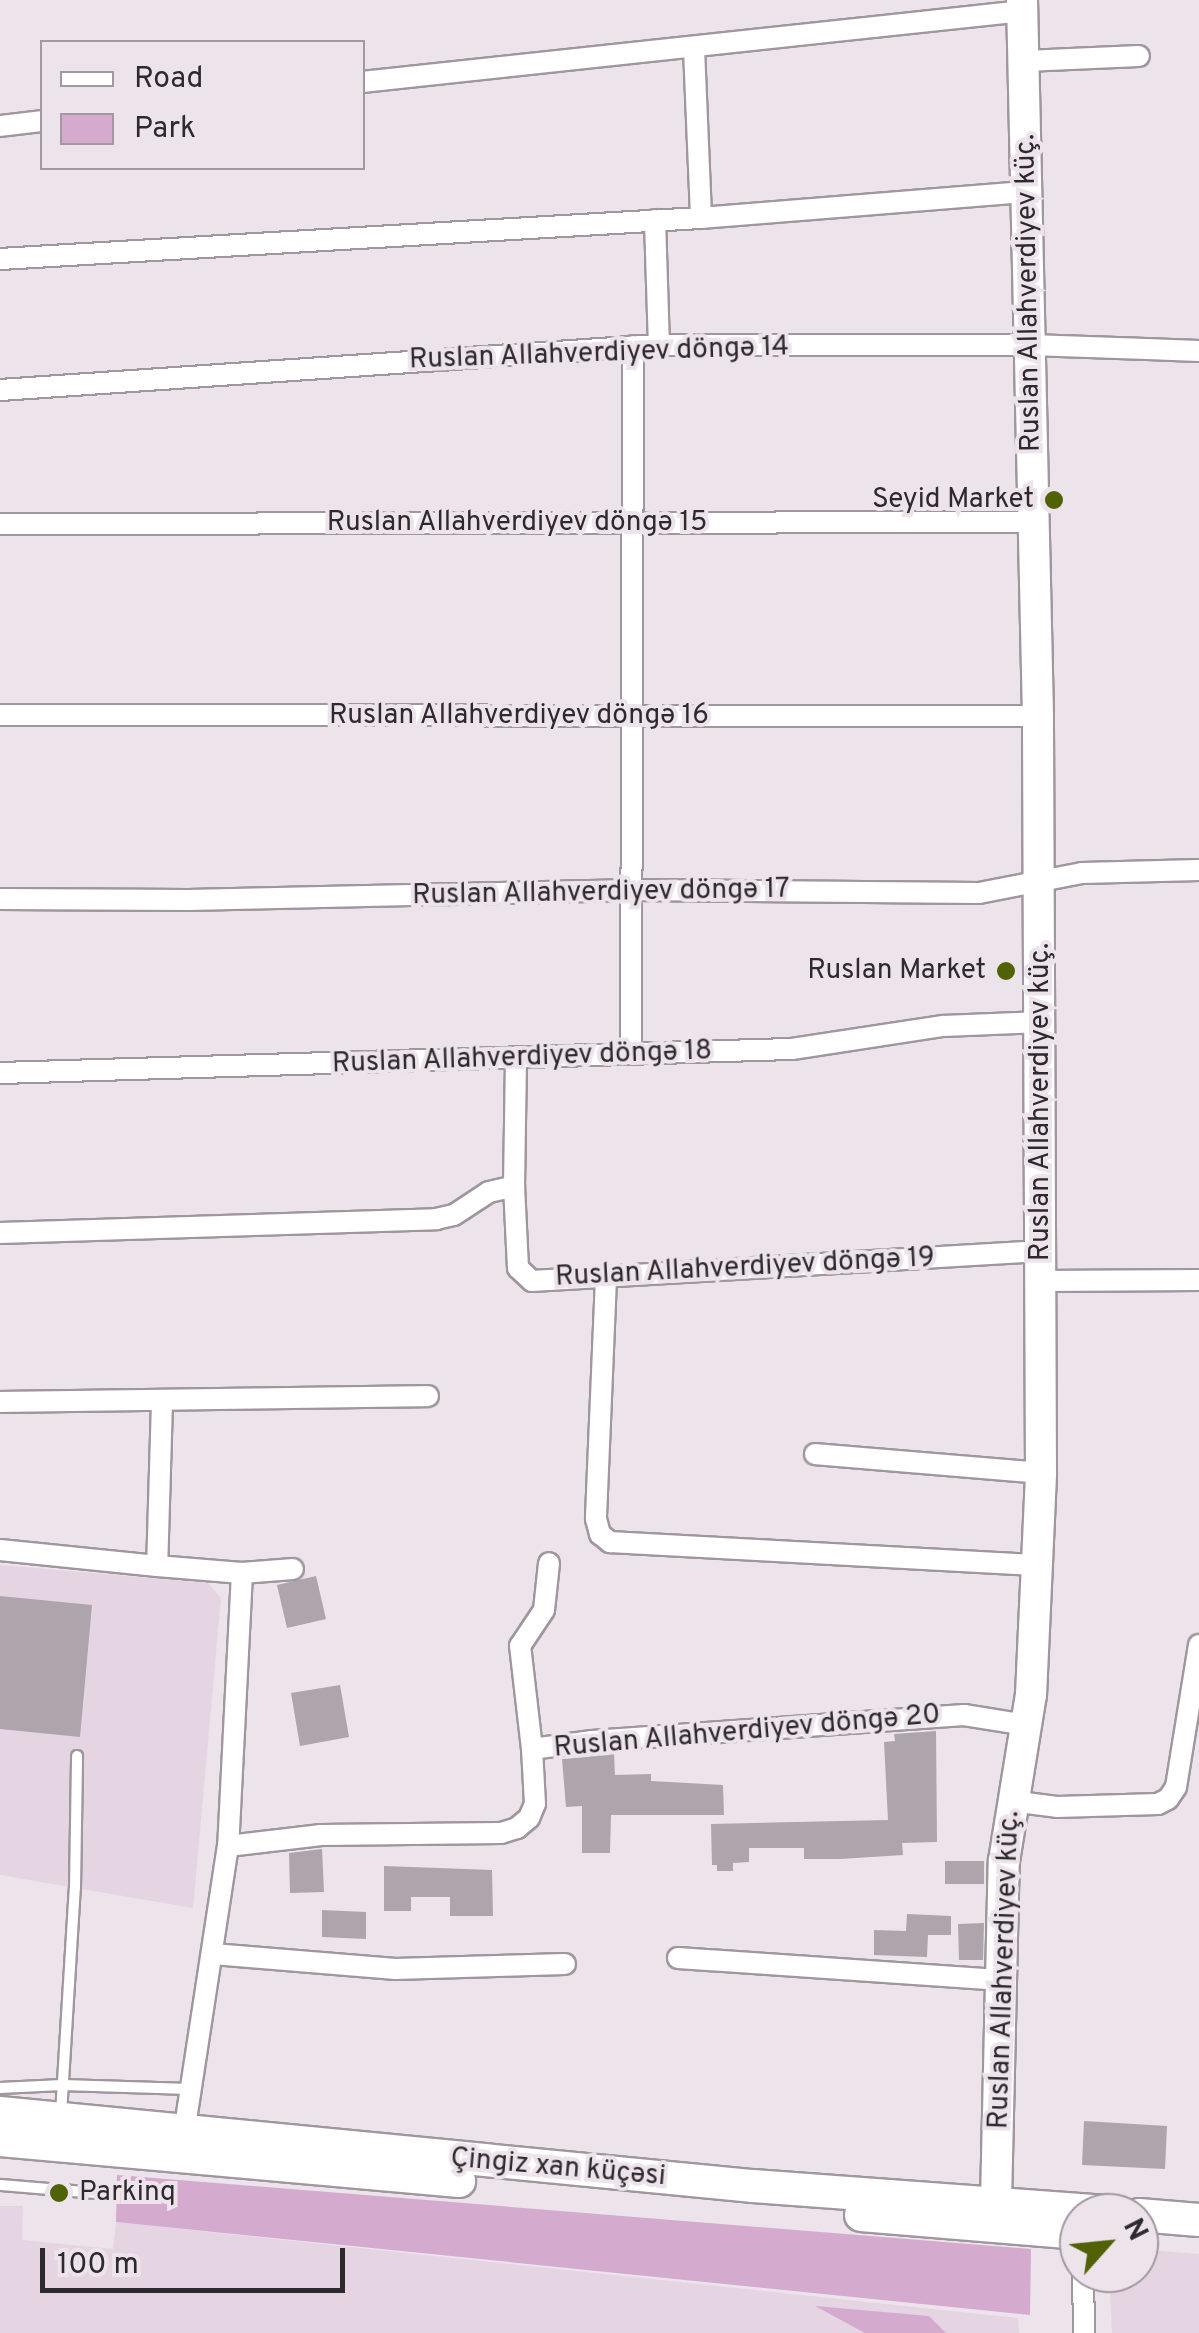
<!DOCTYPE html>
<html>
<head>
<meta charset="utf-8">
<style>
	body { margin:0 }
	#map { position:relative; width:1199px; height:2333px; overflow:hidden; background:#ede3eb; font-family:Overpass,sans-serif }
	div>[style] { position:absolute }
	.built>* { inset:0; background:#e5d5e3 }
	.green>* { inset:0; background:#d4aacf }
	.building>* { inset:0; background:#ada4ac }
	.roads { filter:drop-shadow(2px 0 #9f969e) drop-shadow(-2px 0 #9f969e) drop-shadow(0 2px #9f969e) drop-shadow(0 -2px #9f969e) }
	.lane>* { height:10px; margin:-5px; padding:0 5px; transform-origin:5px; border-radius:5px; background:#fff }
	.street>* { height:20px; margin:-10px; padding:0 10px; transform-origin:10px; border-radius:10px; background:#fff }
	.secondary>* { height:30px; margin:-15px; padding:0 15px; transform-origin:15px; border-radius:15px; background:#fff }
	.primary>* { height:32px; margin:-16px; padding:0 16px; transform-origin:16px; border-radius:16px; background:#fff }
	.dots>* { width:28px; height:28px; translate:-50% -50%; box-sizing:border-box; border:5px solid #ede3eb; border-radius:50% }
	span { translate:-50% -50%; white-space:nowrap; text-align:center; line-height:1.15; -webkit-text-stroke:8px #ede3eb; paint-order:stroke }
	.street-label { font-size:28px; color:#2d292c }
	.poi-label { font-size:28px; color:#2d292c }
	.right { translate:-100% -50%; text-align:right }
	.left { translate:0 -50%; text-align:left }
	.legend { position:absolute; left:40px; top:40px; width:325px; height:130px; box-sizing:border-box; background:#ede3eb; border:2px solid #a0999f; margin:0; padding:12px 18px; list-style:none; font-size:30px; color:#2d292c }
	.legend li { display:flex; align-items:center; gap:20px; height:50px }
	.legend b { width:50px; border:2px solid #a0999f }
	.north { position:absolute; left:1059px; top:2193px; width:100px; height:100px; box-sizing:border-box; background:#ede3eb; border:2px solid #a0999f; border-radius:50%; rotate:63deg; font-size:28px; font-weight:700; line-height:40px; text-align:center; color:#2d292c }
	.north::after { content:''; display:block; margin:auto; width:35px; height:45px; background:#516106; clip-path:polygon(50% 0,100% 100%,50% 72%,0 100%) }
	.scale { position:absolute; left:40px; top:2248px; width:305px; height:45px; box-sizing:border-box; border:5px solid #2d292c; border-top:0; padding-left:12px; font-size:30px; line-height:35px; white-space:nowrap; color:#2d292c; -webkit-text-stroke:8px #ede3eb; paint-order:stroke }
</style>
</head>
<body>
<div id="map">
	<div class="built">
		<i style="clip-path:polygon(0 1565px,208px 1583px,221px 1598px,193px 1908px,0 1875px)"></i>
		<i style="clip-path:polygon(0 2206px,23px 2206px,22px 2240px,113px 2249px,116px 2222px,1018px 2318px,1019px 2333px,0 2333px)"></i>
		<i style="clip-path:polygon(1139px 2249px,1199px 2254px,1199px 2333px,1112px 2333px,1109px 2273px,1139px 2273px)"></i>
	</div>
	<div class="green">
		<i style="clip-path:polygon(117px 2175px,1031px 2249px,1030px 2315px,116px 2222px)"></i>
		<i style="clip-path:polygon(815px 2306px,929px 2316px,946px 2333px,865px 2333px)"></i>
	</div>
	<div class="building">
		<i style="clip-path:polygon(316px 1576px,326px 1619px,287px 1628px,277px 1585px)"></i>
		<i style="clip-path:polygon(0 1596px,92px 1605px,80px 1737px,0 1729px)"></i>
		<i style="clip-path:polygon(340px 1685px,349px 1737px,300px 1746px,291px 1693px)"></i>
		<i style="clip-path:polygon(936px 1731px,937px 1842px,902px 1843px,903px 1855px,840px 1859px,804px 1859px,804px 1848px,749px 1848px,749px 1862px,733px 1863px,733px 1871px,717px 1871px,717px 1865px,712px 1865px,711px 1824px,888px 1820px,884px 1742px,895px 1741px,894px 1734px)"></i>
		<i style="clip-path:polygon(614px 1754px,615px 1775px,651px 1774px,651px 1781px,723px 1785px,724px 1815px,611px 1815px,610px 1853px,582px 1853px,582px 1806px,566px 1807px,562px 1759px)"></i>
		<i style="clip-path:polygon(322px 1849px,324px 1892px,290px 1893px,289px 1853px)"></i>
		<i style="clip-path:polygon(945px 1861px,984px 1861px,984px 1884px,945px 1884px)"></i>
		<i style="clip-path:polygon(384px 1866px,492px 1870px,493px 1916px,450px 1916px,450px 1897px,411px 1897px,411px 1911px,384px 1911px)"></i>
		<i style="clip-path:polygon(322px 1910px,366px 1912px,366px 1939px,322px 1937px)"></i>
		<i style="clip-path:polygon(907px 1914px,951px 1916px,951px 1935px,928px 1935px,927px 1957px,874px 1955px,874px 1930px,906px 1931px)"></i>
		<i style="clip-path:polygon(984px 1923px,983px 1960px,959px 1960px,958px 1924px)"></i>
		<i style="clip-path:polygon(1084px 2121px,1167px 2126px,1165px 2169px,1082px 2165px)"></i>
	</div>
	<div class="roads">
		<div class="lane">
			<i style="left:0;top:2088px;width:62px;rotate:-2.8deg"></i>
			<i style="left:62px;top:2085px;width:128px;rotate:1.8deg"></i>
			<i style="left:61px;top:2114px;width:226px;rotate:-86.5deg"></i>
			<i style="left:75px;top:1888px;width:132px;rotate:-89.1deg"></i>
			<i style="left:0;top:2185px;width:98px;rotate:4.7deg"></i>
		</div>
		<div class="street">
			<i style="left:694px;top:49px;width:169px;rotate:87.6deg"></i>
			<i style="left:1025px;top:61px;width:114px;rotate:-2.5deg"></i>
			<i style="left:362px;top:82px;width:665px;rotate:-6.13deg"></i>
			<i style="left:0;top:126px;width:42px;rotate:-6.8deg"></i>
			<i style="left:655px;top:220px;width:125px;rotate:88.2deg"></i>
			<i style="left:0;top:259px;width:702px;rotate:-3.35deg"></i>
			<i style="left:701px;top:218px;width:327px;rotate:-4.6deg"></i>
			<i style="left:0;top:390px;width:661px;rotate:-3.91deg"></i>
			<i style="left:659px;top:345px;width:371px"></i>
			<i style="left:1030px;top:345px;width:169px;rotate:2deg"></i>
			<i style="left:0;top:524px;width:1034px;rotate:-0.11deg"></i>
			<i style="left:0;top:715px;width:1038px;rotate:0.06deg"></i>
			<i style="left:0;top:899px;width:188px;rotate:0.3deg"></i>
			<i style="left:188px;top:900px;width:446px;rotate:-1.3deg"></i>
			<i style="left:634px;top:890px;width:345px;rotate:0.5deg"></i>
			<i style="left:979px;top:893px;width:105px;rotate:-11deg"></i>
			<i style="left:1082px;top:873px;width:117px;rotate:-1.5deg"></i>
			<i style="left:631px;top:1054px;width:708px;rotate:-89.84deg"></i>
			<i style="left:0;top:1073px;width:792px;rotate:-1.74deg"></i>
			<i style="left:792px;top:1049px;width:153px;rotate:-8.7deg"></i>
			<i style="left:943px;top:1026px;width:99px;rotate:-2.3deg"></i>
			<i style="left:514px;top:1186px;width:127px;rotate:-89.1deg"></i>
			<i style="left:0;top:1233px;width:436px;rotate:-1.8deg"></i>
			<i style="left:436px;top:1219px;width:18px;rotate:-13deg"></i>
			<i style="left:454px;top:1215px;width:42px;rotate:-33.3deg"></i>
			<i style="left:489px;top:1192px;width:26px;rotate:-13deg"></i>
			<i style="left:514px;top:1186px;width:82px;rotate:87.2deg"></i>
			<i style="left:518px;top:1268px;width:19px;rotate:43deg"></i>
			<i style="left:532px;top:1281px;width:511px;rotate:-3.37deg"></i>
			<i style="left:606px;top:1278px;width:241px;rotate:92.4deg"></i>
			<i style="left:596px;top:1519px;width:16px;rotate:75deg"></i>
			<i style="left:600px;top:1534px;width:13px;rotate:39deg"></i>
			<i style="left:610px;top:1542px;width:429px;rotate:3.1deg"></i>
			<i style="left:1043px;top:1281px;width:156px;rotate:-0.4deg"></i>
			<i style="left:0;top:1402px;width:428px;rotate:-0.8deg"></i>
			<i style="left:162px;top:1402px;width:164px;rotate:91.7deg"></i>
			<i style="left:157px;top:1566px;width:85px;rotate:4.7deg"></i>
			<i style="left:242px;top:1573px;width:273px;rotate:92.9deg"></i>
			<i style="left:815px;top:1454px;width:227px;rotate:4.8deg"></i>
			<i style="left:0;top:1550px;width:158px;rotate:5.8deg"></i>
			<i style="left:242px;top:1573px;width:51px;rotate:-4.5deg"></i>
			<i style="left:532px;top:1749px;width:104px;rotate:-96.6deg"></i>
			<i style="left:520px;top:1646px;width:43px;rotate:-56.3deg"></i>
			<i style="left:544px;top:1610px;width:47px;rotate:-83.9deg"></i>
			<i style="left:1011px;top:1801px;width:46px;rotate:7.4deg"></i>
			<i style="left:1057px;top:1807px;width:101px;rotate:-1.7deg"></i>
			<i style="left:1158px;top:1804px;width:11px;rotate:-27deg"></i>
			<i style="left:1168px;top:1799px;width:14px;rotate:-56deg"></i>
			<i style="left:1176px;top:1787px;width:144px;rotate:-80.8deg"></i>
			<i style="left:213px;top:1954px;width:183px;rotate:4.7deg"></i>
			<i style="left:395px;top:1969px;width:170px;rotate:-1.7deg"></i>
			<i style="left:678px;top:1958px;width:325px;rotate:3.9deg"></i>
			<i style="left:184px;top:2133px;width:290px;rotate:-81.3deg"></i>
			<i style="left:228px;top:1846px;width:94px;rotate:-6.7deg"></i>
			<i style="left:321px;top:1835px;width:180px;rotate:-0.6deg"></i>
			<i style="left:501px;top:1833px;width:17px;rotate:-17deg"></i>
			<i style="left:517px;top:1828px;width:16px;rotate:-40deg"></i>
			<i style="left:529px;top:1818px;width:15px;rotate:-67deg"></i>
			<i style="left:535px;top:1804px;width:55px;rotate:-93.1deg"></i>
			<i style="left:532px;top:1749px;width:61px;rotate:-7.6deg"></i>
			<i style="left:592px;top:1741px;width:373px;rotate:-4deg"></i>
			<i style="left:964px;top:1715px;width:64px;rotate:9deg"></i>
			<i style="left:1083px;top:2273px;width:60px;rotate:89deg"></i>
		</div>
		<div class="secondary">
			<i style="left:996px;top:2202px;width:341px;rotate:-88.7deg"></i>
			<i style="left:1004px;top:1861px;width:168px;rotate:-80.8deg"></i>
			<i style="left:1031px;top:1695px;width:222px;rotate:-87.4deg"></i>
			<i style="left:1041px;top:1473px;width:757px;rotate:-90.23deg"></i>
			<i style="left:1038px;top:716px;width:716px;rotate:-91.28deg"></i>
		</div>
		<div class="primary">
			<i style="left:0;top:2113px;width:757px;rotate:5.54deg"></i>
			<i style="left:753px;top:2186px;width:365px;rotate:4.2deg"></i>
			<i style="left:0;top:2140px;width:461px;rotate:5.1deg"></i>
			<i style="left:861px;top:2215px;width:219px;rotate:4.7deg"></i>
			<i style="left:1139px;top:2215px;width:60px;rotate:4.8deg"></i>
		</div>
	</div>
	<div class="dots">
		<i style="left:1054px;top:500px;background:#516106"></i>
		<i style="left:1006px;top:971px;background:#516106"></i>
		<i style="left:59px;top:2193px;background:#516106"></i>
	</div>
	<div class="street-label">
		<span style="left:1029px;top:293px;rotate:-91deg">Ruslan Allahverdiyev küç.</span>
		<span style="left:599px;top:354px;rotate:-2deg">Ruslan Allahverdiyev döngə 14</span>
		<span style="left:517px;top:523px">Ruslan Allahverdiyev döngə 15</span>
		<span style="left:519px;top:716px">Ruslan Allahverdiyev döngə 16</span>
		<span style="left:601px;top:893px;rotate:-1deg">Ruslan Allahverdiyev döngə 17</span>
		<span style="left:522px;top:1058px;rotate:-2deg">Ruslan Allahverdiyev döngə 18</span>
		<span style="left:1041px;top:1102px;rotate:-90deg">Ruslan Allahverdiyev küç.</span>
		<span style="left:745px;top:1268px;rotate:-3deg">Ruslan Allahverdiyev döngə 19</span>
		<span style="left:747px;top:1732px;rotate:-5deg">Ruslan Allahverdiyev döngə 20</span>
		<span style="left:1005px;top:1970px;rotate:-88deg">Ruslan Allahverdiyev küç.</span>
		<span style="left:558px;top:2168px;rotate:5deg">Çingiz xan küçəsi</span>
	</div>
	<div class="poi-label">
		<span class="right" style="left:1034px;top:500px">Seyid Market</span>
		<span class="right" style="left:986px;top:971px">Ruslan Market</span>
		<span class="left" style="left:79px;top:2193px">Parkinq</span>
	</div>
	<ul class="legend">
	<li><b style="height:12px;background:#fff"></b>Road</li>
	<li><b style="height:28px;background:#d4aacf"></b>Park</li>
	</ul>
	<div class="north">N</div>
	<div class="scale">100 m</div>
</div>
</body>
</html>
